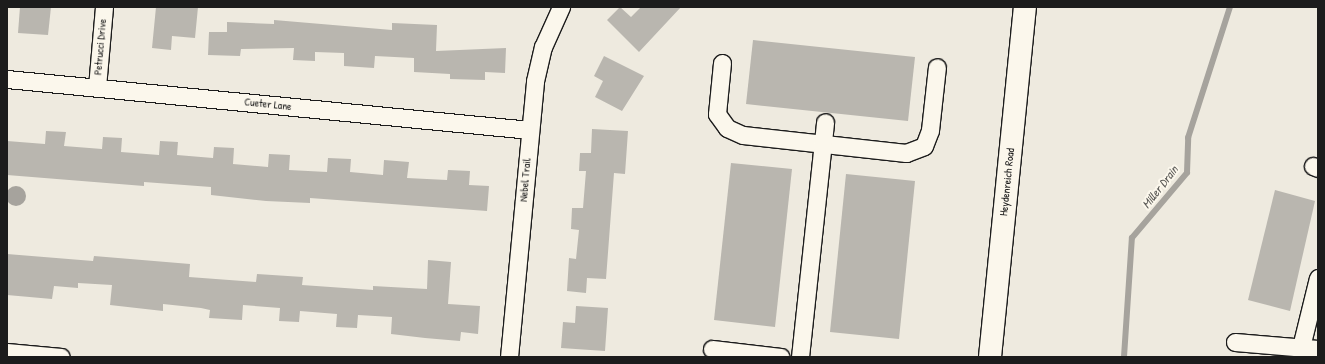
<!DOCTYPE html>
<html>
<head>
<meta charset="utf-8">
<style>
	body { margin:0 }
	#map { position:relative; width:1325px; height:364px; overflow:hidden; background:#eeeadf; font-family:"Patrick Hand",sans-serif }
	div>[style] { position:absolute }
	.water>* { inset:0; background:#a6a39d }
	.round { border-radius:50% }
	.stream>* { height:5.5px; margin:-2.75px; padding:0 2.75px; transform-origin:2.75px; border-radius:2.75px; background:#a6a39d }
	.building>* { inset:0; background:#b9b6af }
	.roads { filter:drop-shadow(1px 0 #1c1c1c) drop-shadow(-1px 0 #1c1c1c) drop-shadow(0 1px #1c1c1c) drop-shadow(0 -1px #1c1c1c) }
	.street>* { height:17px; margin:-8.5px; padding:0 8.5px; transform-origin:8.5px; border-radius:8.5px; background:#fbf7ec }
	.secondary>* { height:22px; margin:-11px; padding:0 11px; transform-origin:11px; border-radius:11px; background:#fbf7ec }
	span { translate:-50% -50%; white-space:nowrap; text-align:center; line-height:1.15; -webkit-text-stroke:4px #fbf7ec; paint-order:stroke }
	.street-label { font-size:11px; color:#1c1c1c }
	.water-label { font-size:12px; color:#5a5956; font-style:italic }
	.frame { position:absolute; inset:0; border:8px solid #1c1c1c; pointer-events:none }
</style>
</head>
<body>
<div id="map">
	<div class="water">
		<i class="round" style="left:6px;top:186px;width:20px;height:20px"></i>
	</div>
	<div class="stream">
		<i style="left:1124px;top:357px;width:119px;rotate:-86.2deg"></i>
		<i style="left:1132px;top:238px;width:85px;rotate:-49.8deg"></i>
		<i style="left:1187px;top:173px;width:35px;rotate:-88deg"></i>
		<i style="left:1188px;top:138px;width:138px;rotate:-72.2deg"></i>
	</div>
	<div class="building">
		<i style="clip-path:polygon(20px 7px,51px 7px,48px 35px,18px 33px)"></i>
		<i style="clip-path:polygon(156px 7px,198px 7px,195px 38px,172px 36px,171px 50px,152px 48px)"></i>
		<i style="clip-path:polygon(620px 7px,631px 17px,641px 7px,681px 7px,639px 52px,607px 20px)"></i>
		<i style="clip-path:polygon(274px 20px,392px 30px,392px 23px,437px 25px,436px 51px,506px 48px,505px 73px,485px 72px,485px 80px,450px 79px,450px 74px,414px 72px,414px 58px,375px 56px,374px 68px,344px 66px,344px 53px,315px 52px,315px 61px,293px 60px,294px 48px,241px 49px,240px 56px,208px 55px,209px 32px,227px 32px,227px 22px,274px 24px)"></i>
		<i style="clip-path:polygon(753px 40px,915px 57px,908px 121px,746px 104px)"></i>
		<i style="clip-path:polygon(604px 56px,644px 76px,622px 111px,595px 97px,603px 81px,594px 76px)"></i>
		<i style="clip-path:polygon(592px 129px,628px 131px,625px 174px,614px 173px,606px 279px,587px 278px,586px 293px,567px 291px,569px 258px,576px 259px,579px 230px,571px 229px,572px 208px,583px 208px,586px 171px,579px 171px,580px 153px,591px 153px)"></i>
		<i style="clip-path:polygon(46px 131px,66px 132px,64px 146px,102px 149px,103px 137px,122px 138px,121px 152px,159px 155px,160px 141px,178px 142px,177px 155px,213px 158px,214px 147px,234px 148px,233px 164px,268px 167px,269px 154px,290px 155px,289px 170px,327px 172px,328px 158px,351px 159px,350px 172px,383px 175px,384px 160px,409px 162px,407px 178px,447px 180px,448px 170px,470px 171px,469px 185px,489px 186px,487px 211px,310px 198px,310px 203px,266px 201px,211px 195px,211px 187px,144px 182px,144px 186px,7px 175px,7px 141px,45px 144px)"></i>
		<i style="clip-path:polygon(731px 163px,792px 169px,775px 327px,714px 320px)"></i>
		<i style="clip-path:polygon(846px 174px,915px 181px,899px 339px,830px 332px)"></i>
		<i style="clip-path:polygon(1275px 190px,1315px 201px,1290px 311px,1248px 300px)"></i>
		<i style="clip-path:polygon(7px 254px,93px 261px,94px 256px,190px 264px,189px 277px,256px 282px,257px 274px,303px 277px,302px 285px,373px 290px,373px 286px,427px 289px,428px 260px,451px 262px,448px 304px,480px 306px,478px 334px,461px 332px,460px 341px,425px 338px,391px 334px,392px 317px,358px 315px,357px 328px,336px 327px,337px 314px,300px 311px,299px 322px,279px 321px,280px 308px,243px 305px,242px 320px,209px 318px,210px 310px,201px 308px,163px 304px,163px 311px,110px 305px,112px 285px,78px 283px,78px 288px,54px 286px,52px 299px,7px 295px)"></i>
		<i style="clip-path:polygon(576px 306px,608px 308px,605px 351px,561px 348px,563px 322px,575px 323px)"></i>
	</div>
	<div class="roads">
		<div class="street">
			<i style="left:722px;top:63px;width:51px;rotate:95.6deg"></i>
			<i style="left:717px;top:114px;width:17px;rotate:54deg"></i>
			<i style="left:727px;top:128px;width:17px;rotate:24deg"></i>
			<i style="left:743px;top:135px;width:164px;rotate:6.3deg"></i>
			<i style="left:906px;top:153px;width:19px;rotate:-21deg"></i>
			<i style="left:924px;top:146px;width:17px;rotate:-69deg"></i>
			<i style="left:930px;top:130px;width:63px;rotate:-83.7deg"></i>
			<i style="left:7px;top:79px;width:525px;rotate:5.57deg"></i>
			<i style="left:97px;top:87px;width:80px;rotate:-85deg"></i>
			<i style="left:1313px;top:166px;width:5px;rotate:22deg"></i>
			<i style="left:1235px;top:342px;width:83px;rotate:4.8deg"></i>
			<i style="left:1301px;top:347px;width:71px;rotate:-76.2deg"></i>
			<i style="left:712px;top:349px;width:69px;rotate:6.6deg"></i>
			<i style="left:7px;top:352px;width:54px;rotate:5.3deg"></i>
			<i style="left:509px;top:357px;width:277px;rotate:-84.6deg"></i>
			<i style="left:535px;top:81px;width:35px;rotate:-77deg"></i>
			<i style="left:543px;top:47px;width:44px;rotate:-65.8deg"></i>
			<i style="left:800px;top:357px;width:236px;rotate:-83.9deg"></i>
		</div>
		<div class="secondary">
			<i style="left:990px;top:357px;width:352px;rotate:-84.3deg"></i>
		</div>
	</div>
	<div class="street-label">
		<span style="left:100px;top:47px;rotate:-85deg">Petrucci Drive</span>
		<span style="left:268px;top:104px;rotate:6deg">Cueter Lane</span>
		<span style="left:525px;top:180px;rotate:-85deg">Nebel Trail</span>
		<span style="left:1007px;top:182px;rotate:-84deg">Heydenreich Road</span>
	</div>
	<div class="water-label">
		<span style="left:1160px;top:187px;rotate:-52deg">Miller Drain</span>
	</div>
	<div class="frame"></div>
</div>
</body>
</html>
